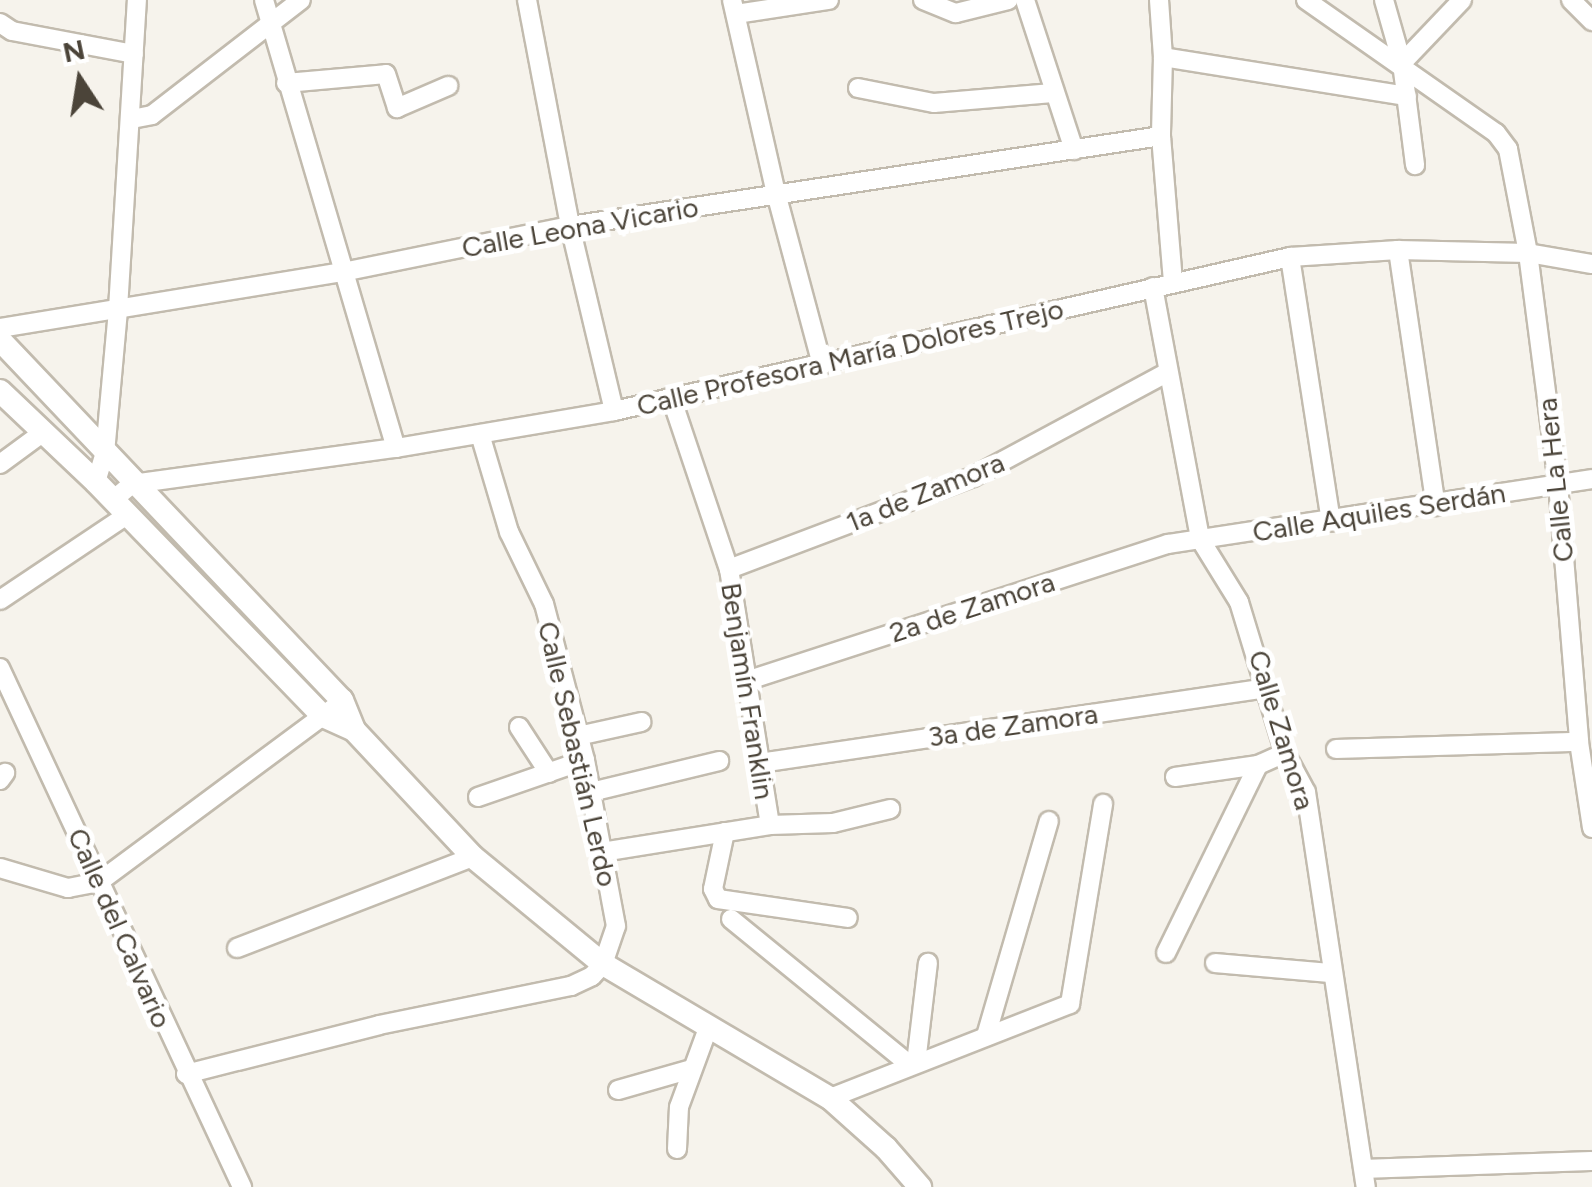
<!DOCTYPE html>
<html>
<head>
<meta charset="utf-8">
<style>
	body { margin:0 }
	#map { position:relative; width:1592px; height:1187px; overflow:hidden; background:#f6f3ec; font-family:Figtree,sans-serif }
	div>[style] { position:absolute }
	.roads { filter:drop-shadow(2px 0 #c2bbae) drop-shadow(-2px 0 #c2bbae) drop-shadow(0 2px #c2bbae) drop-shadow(0 -2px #c2bbae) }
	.minor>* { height:18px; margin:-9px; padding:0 9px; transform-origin:9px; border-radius:9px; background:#fff }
	.tertiary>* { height:22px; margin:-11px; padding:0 11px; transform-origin:11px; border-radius:11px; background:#fff }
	span { translate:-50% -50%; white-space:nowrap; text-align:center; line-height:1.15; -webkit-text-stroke:10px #fff; paint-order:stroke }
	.street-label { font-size:28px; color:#4b4439 }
	.north { position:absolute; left:30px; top:30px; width:100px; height:100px; -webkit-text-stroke:8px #fff; paint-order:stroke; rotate:348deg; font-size:28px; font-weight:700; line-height:40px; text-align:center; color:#4b4439 }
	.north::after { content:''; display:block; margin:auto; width:35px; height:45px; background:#4b4439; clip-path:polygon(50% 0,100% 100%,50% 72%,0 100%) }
</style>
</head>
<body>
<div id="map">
	<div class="roads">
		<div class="minor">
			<i style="left:264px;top:0;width:467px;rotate:73.6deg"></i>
			<i style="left:527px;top:0;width:230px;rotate:79.2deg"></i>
			<i style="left:570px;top:226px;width:190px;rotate:76.6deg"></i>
			<i style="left:732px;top:0;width:198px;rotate:77.2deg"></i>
			<i style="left:776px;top:193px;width:178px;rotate:75deg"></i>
			<i style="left:923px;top:0;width:35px;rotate:22deg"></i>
			<i style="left:956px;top:13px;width:54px;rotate:-14deg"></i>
			<i style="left:1025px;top:0;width:158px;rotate:71.9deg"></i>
			<i style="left:1159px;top:0;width:57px;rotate:86deg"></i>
			<i style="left:1163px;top:57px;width:79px;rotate:91.5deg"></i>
			<i style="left:1161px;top:136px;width:145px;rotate:85.3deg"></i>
			<i style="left:1306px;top:0;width:232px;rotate:35deg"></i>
			<i style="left:1496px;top:133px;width:20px;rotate:53deg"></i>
			<i style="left:1508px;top:149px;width:106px;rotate:79.1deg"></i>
			<i style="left:1528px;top:253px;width:233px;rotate:82.6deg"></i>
			<i style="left:1558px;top:484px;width:259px;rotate:85.3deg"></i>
			<i style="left:1579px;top:742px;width:87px;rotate:81.4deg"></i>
			<i style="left:1384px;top:0;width:66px;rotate:74.1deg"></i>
			<i style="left:1402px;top:63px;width:103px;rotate:82.7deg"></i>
			<i style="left:1571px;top:0;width:30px;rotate:45deg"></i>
			<i style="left:736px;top:14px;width:94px;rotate:-8.6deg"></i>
			<i style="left:0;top:23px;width:14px;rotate:34deg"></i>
			<i style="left:12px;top:31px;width:124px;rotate:10.7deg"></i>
			<i style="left:1163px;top:57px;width:247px;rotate:9.1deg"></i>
			<i style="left:1402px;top:63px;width:87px;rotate:-46.4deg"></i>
			<i style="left:286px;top:83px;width:100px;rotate:-5.1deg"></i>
			<i style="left:386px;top:74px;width:36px;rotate:72deg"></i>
			<i style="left:397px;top:108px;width:56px;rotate:-23.3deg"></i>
			<i style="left:858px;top:88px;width:77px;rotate:11.2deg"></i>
			<i style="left:934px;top:103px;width:119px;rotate:-4.8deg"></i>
			<i style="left:132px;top:119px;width:20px;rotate:-11deg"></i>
			<i style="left:152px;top:115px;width:188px;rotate:-37.7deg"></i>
			<i style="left:1398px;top:250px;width:259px;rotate:81.6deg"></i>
			<i style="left:1290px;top:257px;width:268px;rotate:81.2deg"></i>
			<i style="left:1153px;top:287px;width:256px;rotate:79.4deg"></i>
			<i style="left:1200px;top:539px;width:74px;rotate:58.2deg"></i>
			<i style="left:1239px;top:602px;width:158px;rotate:73.1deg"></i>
			<i style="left:1285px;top:753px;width:44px;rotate:61.7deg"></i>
			<i style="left:1306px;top:792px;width:400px;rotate:81.4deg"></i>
			<i style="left:0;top:328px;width:348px;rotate:-9.3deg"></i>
			<i style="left:343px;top:272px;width:232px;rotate:-11.5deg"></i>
			<i style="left:570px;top:226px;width:598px;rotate:-8.66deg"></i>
			<i style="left:671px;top:397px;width:182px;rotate:71.4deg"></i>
			<i style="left:729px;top:569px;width:259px;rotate:80.9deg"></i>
			<i style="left:0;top:464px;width:52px;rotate:-36.4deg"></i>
			<i style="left:96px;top:482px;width:30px;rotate:-73deg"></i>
			<i style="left:105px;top:453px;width:145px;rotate:-84.8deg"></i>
			<i style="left:118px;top:309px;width:310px;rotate:-86.5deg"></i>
			<i style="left:113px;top:500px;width:25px;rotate:-40deg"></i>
			<i style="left:132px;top:484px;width:266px;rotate:-7.8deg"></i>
			<i style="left:396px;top:448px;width:221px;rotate:-9.6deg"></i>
			<i style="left:614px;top:411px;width:693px;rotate:-12.83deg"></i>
			<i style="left:1290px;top:257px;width:108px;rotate:-3.7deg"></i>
			<i style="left:1398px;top:250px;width:130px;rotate:1.3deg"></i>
			<i style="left:1528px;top:253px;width:65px;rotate:9.8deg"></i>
			<i style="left:729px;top:569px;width:261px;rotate:-20.7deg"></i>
			<i style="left:973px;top:477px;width:221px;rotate:-28.3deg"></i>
			<i style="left:0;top:600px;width:153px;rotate:-33.8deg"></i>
			<i style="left:0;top:668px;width:573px;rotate:65deg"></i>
			<i style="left:746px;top:681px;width:444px;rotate:-18deg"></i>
			<i style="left:1168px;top:544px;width:429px;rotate:-8.7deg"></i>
			<i style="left:519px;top:727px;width:55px;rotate:56.9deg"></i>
			<i style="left:578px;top:736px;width:65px;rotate:-12.5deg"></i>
			<i style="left:1336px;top:749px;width:243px;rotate:-1.7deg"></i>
			<i style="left:760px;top:763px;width:513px;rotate:-8.41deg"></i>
			<i style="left:1175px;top:777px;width:84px;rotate:-8.2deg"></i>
			<i style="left:1258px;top:765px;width:30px;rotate:-24deg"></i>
			<i style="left:0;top:780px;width:9px;rotate:-54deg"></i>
			<i style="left:591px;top:792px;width:132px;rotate:-13.6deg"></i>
			<i style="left:478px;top:797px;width:113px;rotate:-19.1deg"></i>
			<i style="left:725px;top:832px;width:58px;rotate:101.9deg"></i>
			<i style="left:713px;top:889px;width:11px;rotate:63deg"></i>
			<i style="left:718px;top:899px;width:131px;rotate:8.3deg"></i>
			<i style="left:602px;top:852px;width:170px;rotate:-9.1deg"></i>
			<i style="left:770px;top:825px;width:63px;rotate:-1.8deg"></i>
			<i style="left:833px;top:823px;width:59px;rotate:-13.8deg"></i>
			<i style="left:0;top:868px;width:71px;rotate:16.4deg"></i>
			<i style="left:68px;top:888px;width:32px;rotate:-11deg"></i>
			<i style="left:99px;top:882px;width:292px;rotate:-36.6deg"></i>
			<i style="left:731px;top:919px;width:231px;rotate:39.2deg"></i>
			<i style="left:237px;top:948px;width:253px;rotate:-21.1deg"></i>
			<i style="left:1166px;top:953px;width:209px;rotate:-63.9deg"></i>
			<i style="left:1215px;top:963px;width:115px;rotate:5deg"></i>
			<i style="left:986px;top:1036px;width:224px;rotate:-73.7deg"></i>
			<i style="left:916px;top:1063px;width:101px;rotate:-83.2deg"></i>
			<i style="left:186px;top:1074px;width:199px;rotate:-14.2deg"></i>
			<i style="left:379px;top:1025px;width:196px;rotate:-11.5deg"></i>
			<i style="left:571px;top:986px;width:23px;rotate:-25deg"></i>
			<i style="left:592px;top:976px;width:16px;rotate:-47deg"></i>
			<i style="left:603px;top:964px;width:40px;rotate:-71.1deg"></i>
			<i style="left:616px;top:926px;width:169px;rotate:-100.6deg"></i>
			<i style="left:585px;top:760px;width:161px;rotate:-104.7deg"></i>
			<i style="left:544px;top:604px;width:80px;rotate:-115.9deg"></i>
			<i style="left:509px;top:532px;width:102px;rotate:-106.5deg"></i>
			<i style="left:618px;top:1090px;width:76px;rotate:-16deg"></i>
			<i style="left:830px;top:1098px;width:258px;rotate:-21.4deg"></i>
			<i style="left:1070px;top:1004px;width:203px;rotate:-80.6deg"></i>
			<i style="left:677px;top:1149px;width:42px;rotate:-87.3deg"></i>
			<i style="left:679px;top:1107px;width:84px;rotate:-69.8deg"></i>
			<i style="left:1364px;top:1169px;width:228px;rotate:-2deg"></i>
		</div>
		<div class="tertiary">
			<i style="left:0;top:340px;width:497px;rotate:46.5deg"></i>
			<i style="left:342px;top:700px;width:32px;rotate:68deg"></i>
			<i style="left:354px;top:730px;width:174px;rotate:46.9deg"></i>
			<i style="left:473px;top:857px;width:168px;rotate:39.5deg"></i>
			<i style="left:603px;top:964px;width:264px;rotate:30.6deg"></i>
			<i style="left:830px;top:1098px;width:75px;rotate:41.8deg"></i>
			<i style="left:886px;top:1148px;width:52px;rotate:48.9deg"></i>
			<i style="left:0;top:391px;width:132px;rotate:43.5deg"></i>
			<i style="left:96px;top:482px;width:326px;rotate:45.9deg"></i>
			<i style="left:323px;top:716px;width:34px;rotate:24deg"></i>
		</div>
	</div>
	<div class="street-label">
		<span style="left:580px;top:227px;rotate:-10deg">Calle Leona Vicario</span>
		<span style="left:850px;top:357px;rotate:-13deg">Calle Profesora María Dolores Trejo</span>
		<span style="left:1555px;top:480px;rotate:-96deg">Calle La Hera</span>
		<span style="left:925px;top:492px;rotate:-22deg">1a de Zamora</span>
		<span style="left:1379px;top:512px;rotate:-9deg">Calle Aquiles Serdán</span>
		<span style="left:972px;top:607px;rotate:-18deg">2a de Zamora</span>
		<span style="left:748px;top:691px;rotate:81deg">Benjamín Franklin</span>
		<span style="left:1013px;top:725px;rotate:-8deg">3a de Zamora</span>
		<span style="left:1282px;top:730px;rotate:73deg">Calle Zamora</span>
		<span style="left:578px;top:754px;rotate:77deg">Calle Sebastián Lerdo</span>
		<span style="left:120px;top:928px;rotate:66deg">Calle del Calvario</span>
	</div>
	<div class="north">N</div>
</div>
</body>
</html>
